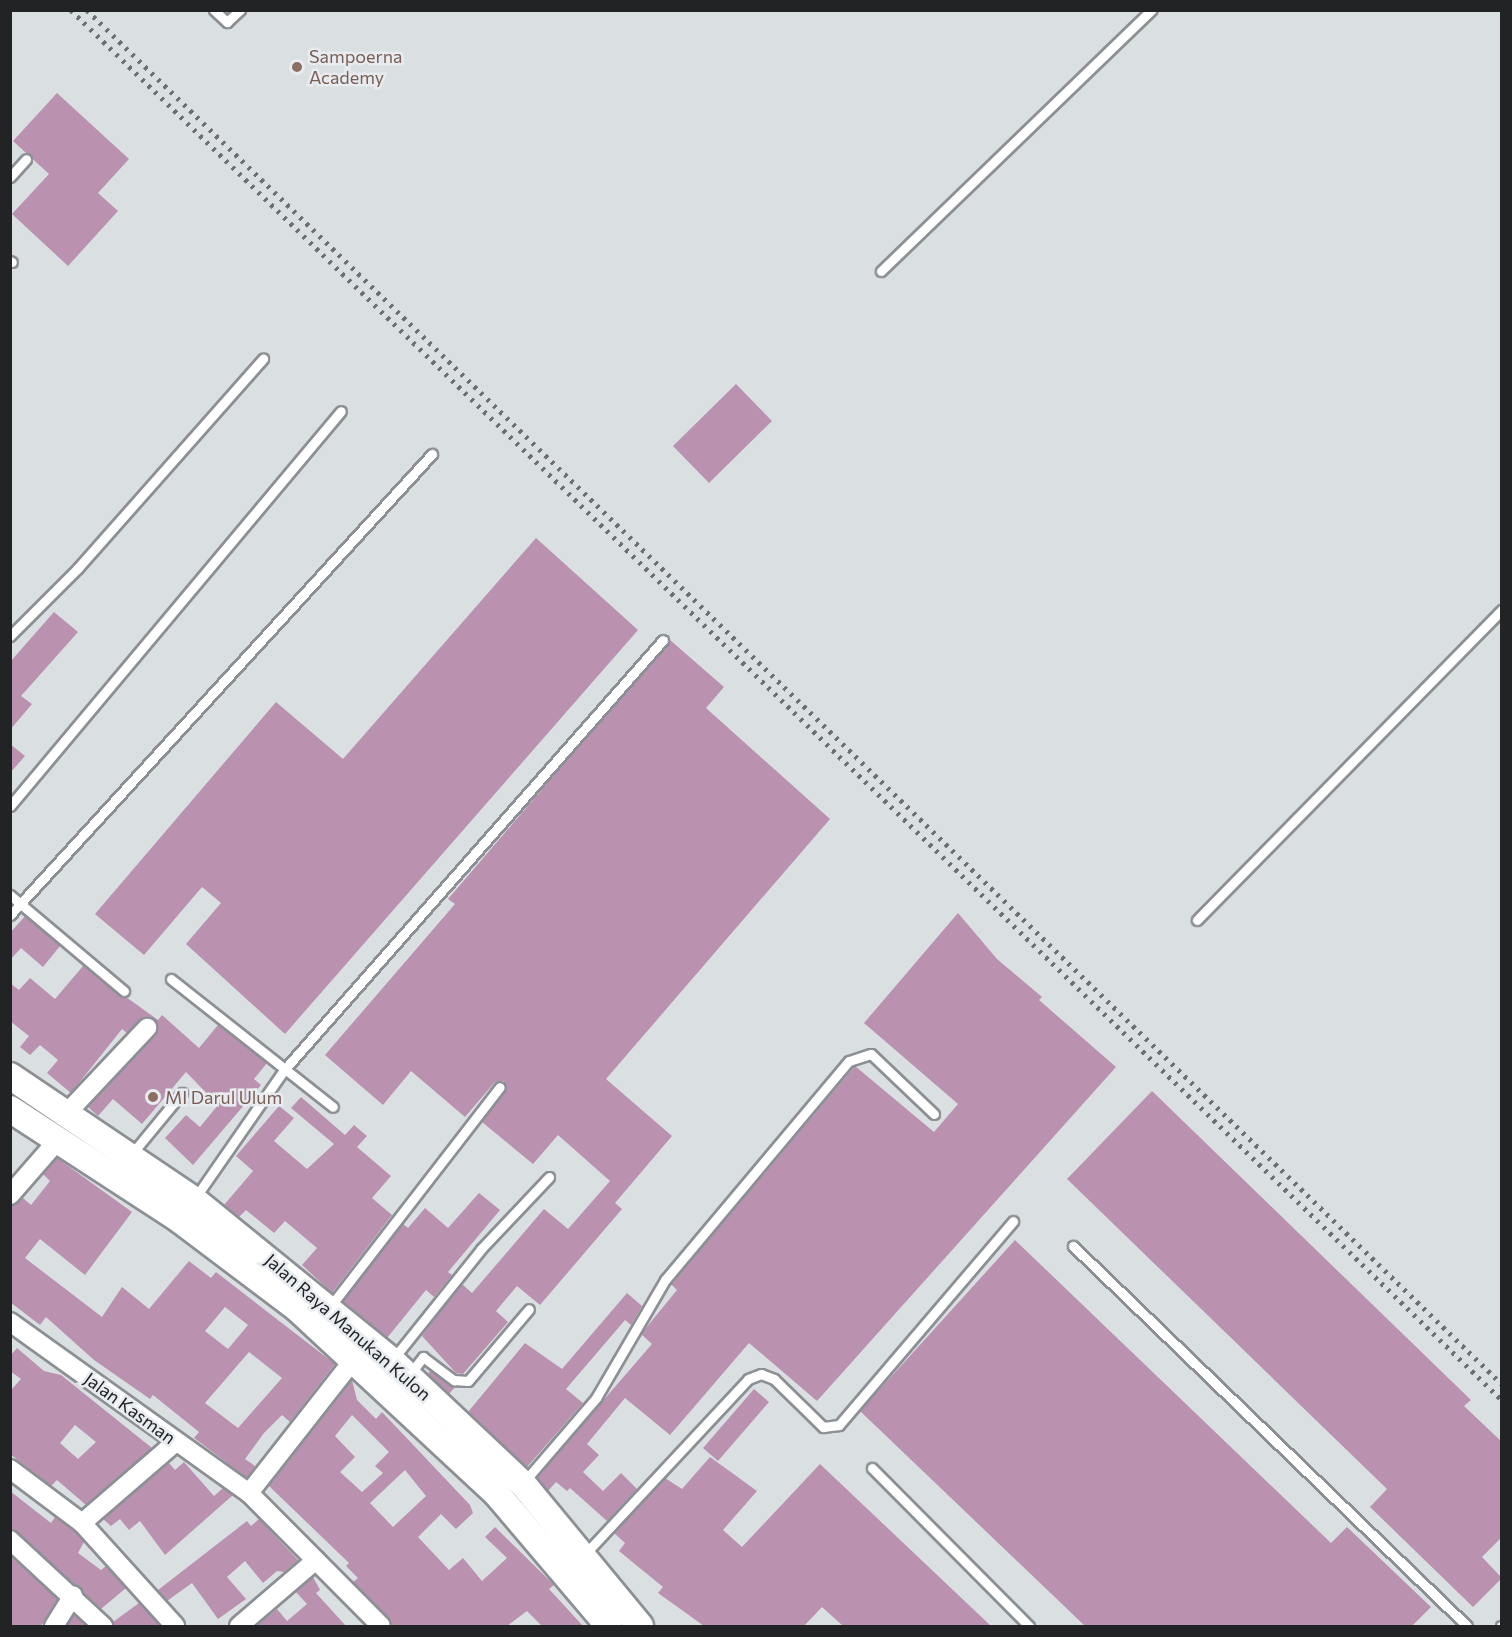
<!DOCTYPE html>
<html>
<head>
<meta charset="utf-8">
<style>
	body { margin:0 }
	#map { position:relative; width:1512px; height:1637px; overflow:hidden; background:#dadfe2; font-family:Commissioner,sans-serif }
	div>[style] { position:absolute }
	.building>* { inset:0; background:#ba92b0 }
	.roads { filter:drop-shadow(2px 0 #8c9094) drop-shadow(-2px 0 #8c9094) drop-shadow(0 2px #8c9094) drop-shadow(0 -2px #8c9094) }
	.lane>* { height:9px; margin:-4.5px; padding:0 4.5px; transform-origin:4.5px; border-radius:4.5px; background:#fff }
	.street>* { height:18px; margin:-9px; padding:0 9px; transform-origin:9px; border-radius:9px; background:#fff }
	.secondary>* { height:26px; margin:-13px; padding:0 13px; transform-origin:13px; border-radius:13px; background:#fff }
	.rail>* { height:4.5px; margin-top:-2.25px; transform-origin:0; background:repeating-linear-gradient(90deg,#6d7072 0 3px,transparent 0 9px) }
	.dots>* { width:16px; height:16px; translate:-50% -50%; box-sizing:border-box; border:3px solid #e8ecf0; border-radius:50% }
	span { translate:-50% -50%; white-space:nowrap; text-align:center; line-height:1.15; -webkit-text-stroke:5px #e8ecf0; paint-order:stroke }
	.education-label { font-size:18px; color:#785e54 }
	.left { translate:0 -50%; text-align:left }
	.street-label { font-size:18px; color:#212324 }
	.frame { position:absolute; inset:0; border:12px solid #212324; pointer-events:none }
</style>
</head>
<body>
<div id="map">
	<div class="building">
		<i style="clip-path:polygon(57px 93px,129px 159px,98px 193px,118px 211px,68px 266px,12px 214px,49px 174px,13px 141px)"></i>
		<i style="clip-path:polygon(736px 384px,772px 421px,709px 483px,673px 446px)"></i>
		<i style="clip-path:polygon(536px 538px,638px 630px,285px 1034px,186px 944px,221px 903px,202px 887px,144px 955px,95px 914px,276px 702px,343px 759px)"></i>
		<i style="clip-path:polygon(54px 612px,78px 632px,21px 696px,32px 704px,10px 730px,10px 662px)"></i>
		<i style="clip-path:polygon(670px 640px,724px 687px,706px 708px,830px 819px,606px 1079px,672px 1136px,615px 1203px,622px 1209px,540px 1305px,517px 1286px,496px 1311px,508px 1322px,463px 1374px,456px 1373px,422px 1336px,444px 1306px,462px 1284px,472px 1293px,544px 1209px,568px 1229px,610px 1181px,558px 1135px,533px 1164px,482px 1122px,506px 1091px,504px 1081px,495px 1082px,465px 1117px,411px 1071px,383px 1105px,325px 1055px,455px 904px,448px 899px)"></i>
		<i style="clip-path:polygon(10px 744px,25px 756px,10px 773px)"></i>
		<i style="clip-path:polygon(958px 913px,997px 959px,1042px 997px,1039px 1000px,1116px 1067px,817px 1401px,749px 1343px,670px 1435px,625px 1398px,587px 1444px,599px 1455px,583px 1472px,603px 1491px,621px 1473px,637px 1489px,607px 1521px,570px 1488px,567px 1491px,556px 1482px,548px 1491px,537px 1477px,652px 1344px,641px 1334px,677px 1290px,671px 1284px,855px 1066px,934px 1132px,958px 1104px,864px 1023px)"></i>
		<i style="clip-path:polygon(25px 916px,60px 946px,43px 967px,21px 948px,10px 960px,10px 933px)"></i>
		<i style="clip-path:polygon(83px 966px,158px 1020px,162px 1015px,199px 1048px,218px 1025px,267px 1063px,254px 1079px,261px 1085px,193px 1165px,165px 1138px,186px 1115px,200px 1127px,218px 1105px,186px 1072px,142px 1124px,113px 1099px,98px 1116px,88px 1107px,155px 1036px,154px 1019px,143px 1017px,127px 1033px,122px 1029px,71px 1093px,47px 1073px,58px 1060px,40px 1045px,30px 1055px,20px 1047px,29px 1036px,10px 1021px,10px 983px,19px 990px,30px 978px,55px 999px)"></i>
		<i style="clip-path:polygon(1152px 1091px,1471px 1400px,1464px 1406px,1502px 1442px,1502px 1537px,1482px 1557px,1502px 1578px,1473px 1607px,1370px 1507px,1387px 1489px,1067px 1179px)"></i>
		<i style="clip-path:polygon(301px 1097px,345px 1135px,354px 1125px,367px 1136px,357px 1147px,391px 1176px,372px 1198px,392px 1215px,332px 1293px,302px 1265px,317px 1248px,285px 1221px,274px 1233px,246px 1210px,239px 1217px,224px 1205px,253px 1171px,236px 1156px,279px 1106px,294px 1118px,274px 1141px,307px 1169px,334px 1144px,291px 1108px)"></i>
		<i style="clip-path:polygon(evenodd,57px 1158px,132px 1212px,85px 1275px,40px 1239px,25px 1258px,102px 1317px,122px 1287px,149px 1309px,189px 1261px,211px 1278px,216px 1272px,335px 1364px,290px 1422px,282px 1415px,264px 1433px,245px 1459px,255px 1466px,247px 1478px,194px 1438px,199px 1432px,153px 1395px,150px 1399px,94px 1360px,46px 1317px,40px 1325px,10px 1302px,10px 1206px,23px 1198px,31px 1205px,50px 1181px,43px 1174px,57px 1158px,225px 1307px,248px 1325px,228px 1349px,205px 1331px,225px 1307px,57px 1158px,249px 1352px,282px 1378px,238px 1428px,205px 1403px,249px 1352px)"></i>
		<i style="clip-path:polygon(479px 1193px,500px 1210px,448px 1272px,452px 1275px,434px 1297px,426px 1290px,387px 1338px,343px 1301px,403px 1224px,408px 1228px,425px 1208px,448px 1228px)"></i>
		<i style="clip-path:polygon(1015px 1240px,1331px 1543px,1347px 1527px,1431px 1607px,1412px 1626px,1085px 1626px,860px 1411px)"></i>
		<i style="clip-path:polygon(627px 1293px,642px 1306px,631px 1325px,625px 1320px,566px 1389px,583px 1403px,527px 1467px,468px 1412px,525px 1343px,562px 1369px)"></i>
		<i style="clip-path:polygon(evenodd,17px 1348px,44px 1371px,61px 1375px,152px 1448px,86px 1505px,57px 1480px,51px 1486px,10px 1454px,10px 1391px,21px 1379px,10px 1371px,10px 1356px,17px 1348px,75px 1425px,96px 1442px,78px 1459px,60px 1443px,75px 1425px)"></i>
		<i style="clip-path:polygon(430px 1371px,455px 1387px,449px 1394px,428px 1374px)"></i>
		<i style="clip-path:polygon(evenodd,352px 1380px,357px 1400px,376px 1419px,382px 1412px,470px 1505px,473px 1513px,456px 1529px,441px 1514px,418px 1537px,449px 1570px,463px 1558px,482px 1581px,507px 1558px,485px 1537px,495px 1527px,554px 1585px,549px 1589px,583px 1626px,542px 1626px,527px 1611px,507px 1626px,392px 1626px,353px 1582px,358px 1578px,346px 1566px,349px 1563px,269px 1486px,352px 1380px,352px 1415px,389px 1452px,375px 1466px,383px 1473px,362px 1492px,340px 1472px,355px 1457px,335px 1436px,352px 1415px,352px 1380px,405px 1470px,426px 1496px,393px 1527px,370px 1503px,405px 1470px)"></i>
		<i style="clip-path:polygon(754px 1389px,769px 1402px,718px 1461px,703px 1448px)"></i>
		<i style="clip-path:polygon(710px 1457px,757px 1491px,723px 1530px,742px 1547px,820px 1464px,991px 1626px,843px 1626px,822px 1607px,804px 1626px,704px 1626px,658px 1593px,663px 1587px,619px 1551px,625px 1543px,614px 1533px,665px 1478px,682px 1489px)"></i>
		<i style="clip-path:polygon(184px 1462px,214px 1496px,223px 1488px,233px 1495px,165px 1555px,140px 1521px,129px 1530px,120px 1519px,111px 1526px,103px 1519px,169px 1463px,175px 1470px)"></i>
		<i style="clip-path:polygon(10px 1491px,51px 1523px,55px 1517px,74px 1531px,84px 1542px,78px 1553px,101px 1570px,106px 1566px,126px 1588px,101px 1609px,10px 1529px)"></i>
		<i style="clip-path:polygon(259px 1519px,298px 1560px,284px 1572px,277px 1571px,263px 1583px,245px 1561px,227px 1577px,246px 1599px,218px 1619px,192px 1583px,167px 1601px,158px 1590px,247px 1521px,251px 1526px)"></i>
		<i style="clip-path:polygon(10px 1556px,58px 1599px,41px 1626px,10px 1626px)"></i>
		<i style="clip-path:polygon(313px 1577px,320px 1590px,316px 1593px,346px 1626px,256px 1626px,277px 1609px,287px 1621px,307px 1604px,296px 1592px)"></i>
		<i style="clip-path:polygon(139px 1603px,160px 1626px,114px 1626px,113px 1622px)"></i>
		<i style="clip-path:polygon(74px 1615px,87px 1626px,67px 1626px)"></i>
	</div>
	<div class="roads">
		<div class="lane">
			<i style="left:214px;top:10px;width:18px;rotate:43deg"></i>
			<i style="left:227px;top:22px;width:18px;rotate:-43deg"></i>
			<i style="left:10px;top:177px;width:24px;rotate:-48deg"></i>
			<i style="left:10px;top:261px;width:2px;rotate:27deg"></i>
			<i style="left:881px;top:271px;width:376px;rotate:-44deg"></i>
			<i style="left:10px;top:636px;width:95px;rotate:-45deg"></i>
			<i style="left:77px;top:569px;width:281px;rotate:-48.5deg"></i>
			<i style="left:10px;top:806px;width:515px;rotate:-50.04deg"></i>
			<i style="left:10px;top:895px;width:149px;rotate:40.1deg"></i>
			<i style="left:10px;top:915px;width:625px;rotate:-47.53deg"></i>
			<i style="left:1197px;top:920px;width:435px;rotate:-45.5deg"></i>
			<i style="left:171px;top:979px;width:206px;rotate:38.3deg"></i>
			<i style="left:130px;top:1156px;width:82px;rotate:-50.5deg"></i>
			<i style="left:195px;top:1198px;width:156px;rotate:-55.2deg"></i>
			<i style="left:284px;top:1070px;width:573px;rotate:-48.61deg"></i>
			<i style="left:1073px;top:1246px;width:547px;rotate:43.96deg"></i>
			<i style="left:329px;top:1308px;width:279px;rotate:-52.3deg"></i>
			<i style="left:393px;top:1359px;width:141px;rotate:-51.3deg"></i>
			<i style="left:481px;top:1249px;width:99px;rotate:-46.6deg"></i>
			<i style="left:409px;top:1375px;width:23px;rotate:-52deg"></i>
			<i style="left:423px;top:1357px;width:39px;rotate:37deg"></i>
			<i style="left:454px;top:1380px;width:14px;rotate:4deg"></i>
			<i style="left:468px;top:1381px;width:94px;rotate:-49.7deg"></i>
			<i style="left:872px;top:1468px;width:223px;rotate:45.2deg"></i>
			<i style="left:523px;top:1483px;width:112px;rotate:-49.3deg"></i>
			<i style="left:596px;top:1398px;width:137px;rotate:-59.7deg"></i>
			<i style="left:665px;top:1280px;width:286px;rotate:-50deg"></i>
			<i style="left:849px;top:1061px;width:23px;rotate:-18deg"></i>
			<i style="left:871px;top:1054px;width:87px;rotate:43.6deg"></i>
			<i style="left:585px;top:1554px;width:239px;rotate:-47deg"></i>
			<i style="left:748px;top:1379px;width:14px;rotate:-21deg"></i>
			<i style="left:761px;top:1374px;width:14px;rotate:21deg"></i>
			<i style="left:774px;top:1379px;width:69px;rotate:44.4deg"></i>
			<i style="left:823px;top:1427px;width:16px;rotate:-7deg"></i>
			<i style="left:839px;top:1425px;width:268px;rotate:-49.5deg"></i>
			<i style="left:1501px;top:1626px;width:1px"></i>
		</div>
		<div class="street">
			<i style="left:65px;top:1115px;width:120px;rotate:-46.7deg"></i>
			<i style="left:10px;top:1195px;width:73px;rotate:-48.9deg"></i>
			<i style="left:10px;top:1322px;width:294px;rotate:35.6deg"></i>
			<i style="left:249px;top:1493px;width:187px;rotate:45.2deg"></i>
			<i style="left:10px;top:1469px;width:90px;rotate:36.9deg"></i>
			<i style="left:82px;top:1523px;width:139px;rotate:47.9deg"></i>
			<i style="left:249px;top:1493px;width:170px;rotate:-51.9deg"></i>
			<i style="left:82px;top:1523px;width:124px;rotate:-40.8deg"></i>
			<i style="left:10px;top:1540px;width:127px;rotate:42.8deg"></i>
			<i style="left:54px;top:1626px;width:36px;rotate:-58deg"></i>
			<i style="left:239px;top:1626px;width:101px;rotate:-40.6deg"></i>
		</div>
		<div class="secondary">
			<i style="left:10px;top:1076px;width:222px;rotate:34deg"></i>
			<i style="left:194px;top:1200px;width:255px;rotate:39.1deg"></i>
			<i style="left:392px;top:1361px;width:180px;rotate:43.2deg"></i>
			<i style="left:523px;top:1484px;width:184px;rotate:50.5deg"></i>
			<i style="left:10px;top:1109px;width:203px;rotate:33.1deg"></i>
			<i style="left:180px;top:1220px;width:148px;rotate:37deg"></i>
			<i style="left:298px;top:1309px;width:272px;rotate:42.9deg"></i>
			<i style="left:497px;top:1494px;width:173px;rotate:49.7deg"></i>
		</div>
	</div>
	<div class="rail">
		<i style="left:71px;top:10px;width:1995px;rotate:44.17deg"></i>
		<i style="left:87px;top:10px;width:1972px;rotate:44.16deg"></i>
	</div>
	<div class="dots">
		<i style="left:297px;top:67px;background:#8d6e63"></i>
		<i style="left:153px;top:1097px;background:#8d6e63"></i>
	</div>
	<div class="education-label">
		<span class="left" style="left:309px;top:67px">Sampoerna<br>Academy</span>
		<span class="left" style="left:165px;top:1097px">MI Darul Ulum</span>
	</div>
	<div class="street-label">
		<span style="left:348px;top:1327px;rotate:41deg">Jalan Raya Manukan Kulon</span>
		<span style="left:130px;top:1408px;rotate:36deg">Jalan Kasman</span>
	</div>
	<div class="frame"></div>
</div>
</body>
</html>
